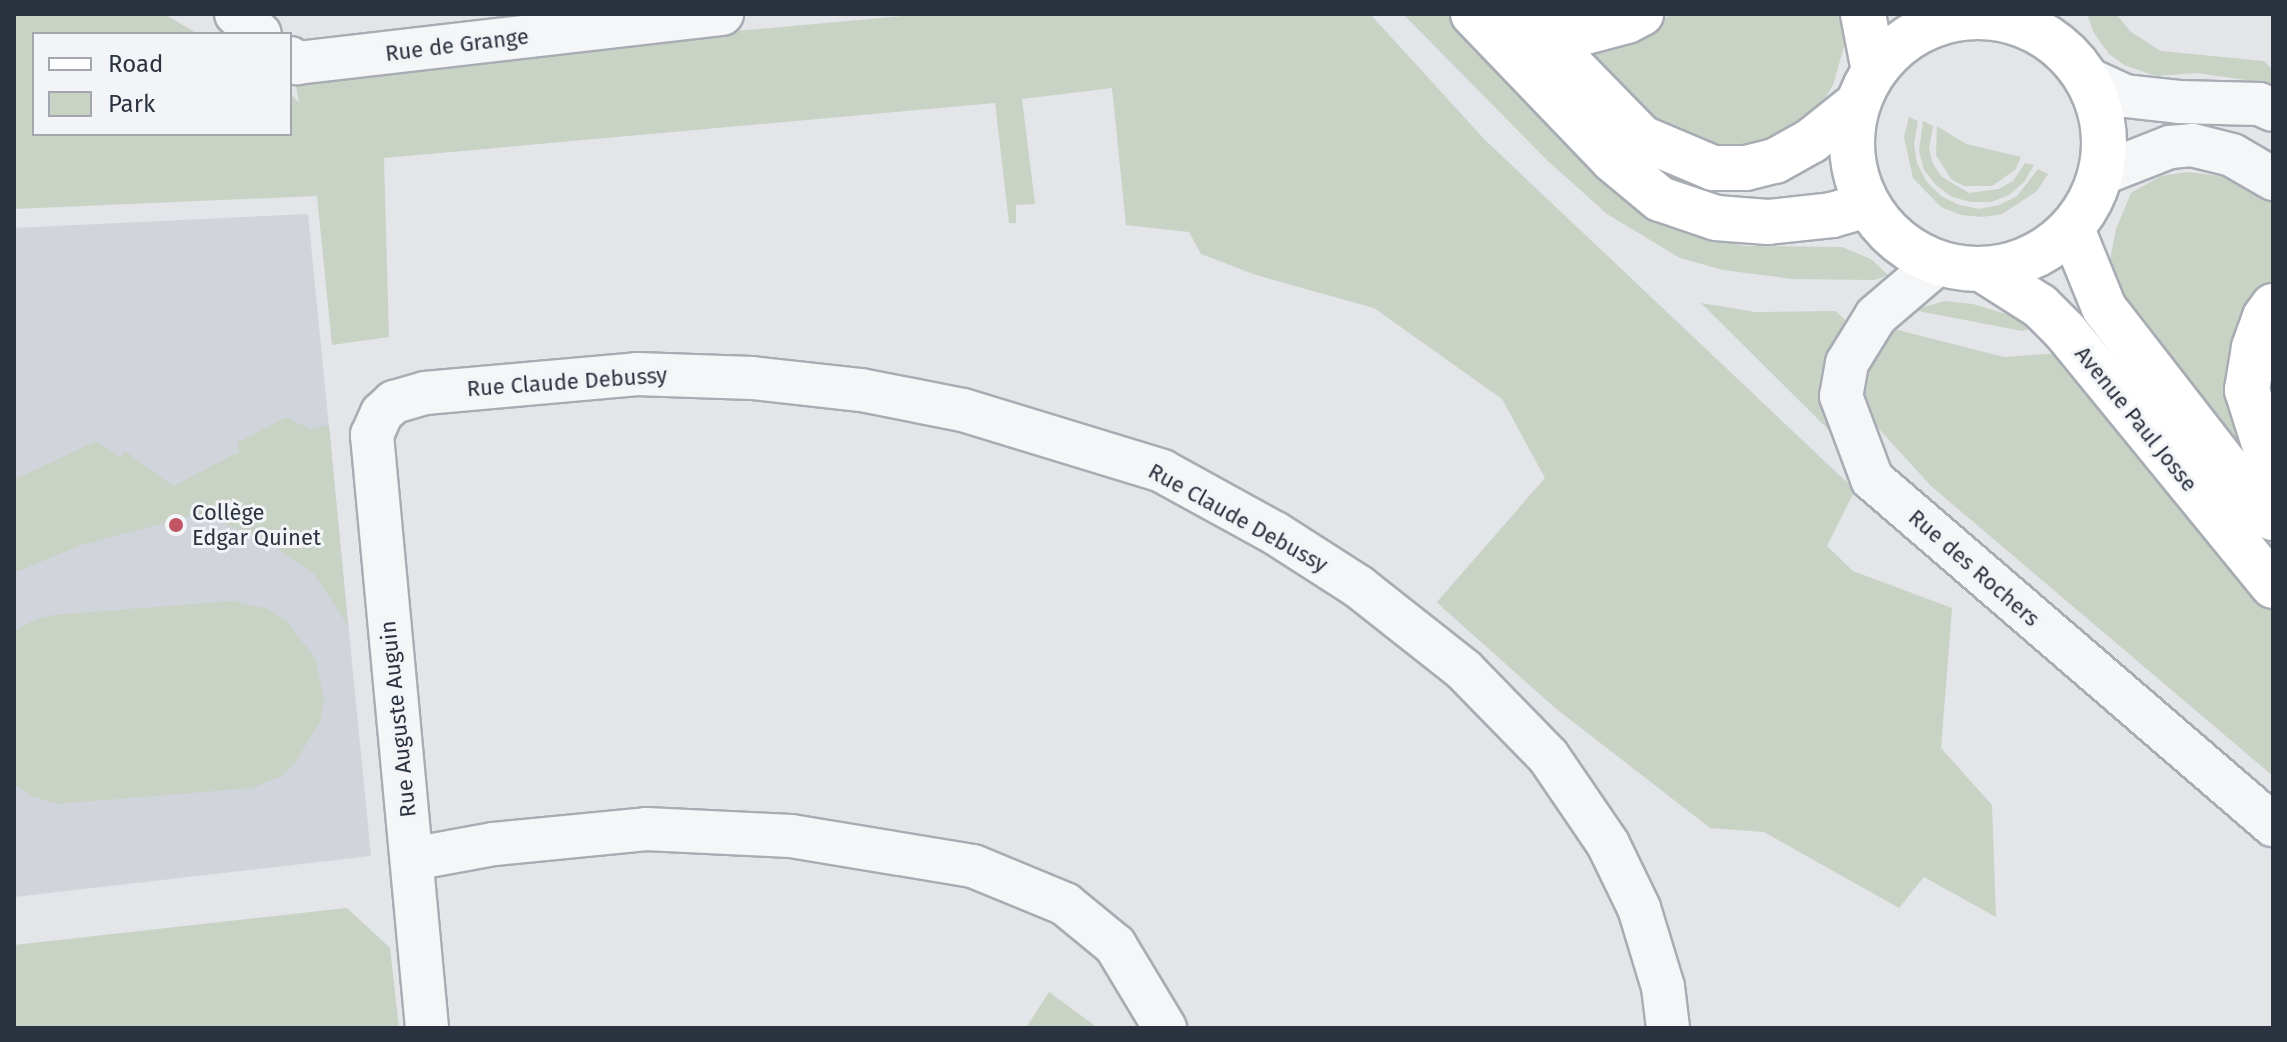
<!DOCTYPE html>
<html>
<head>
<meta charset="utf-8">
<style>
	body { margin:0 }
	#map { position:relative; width:2287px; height:1042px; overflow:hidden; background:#e3e5e9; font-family:"Fira Sans",sans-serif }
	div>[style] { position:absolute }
	.built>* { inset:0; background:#d1d4db }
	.green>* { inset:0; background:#c8d2c5 }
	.roads { filter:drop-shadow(2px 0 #a8acb3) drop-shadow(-2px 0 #a8acb3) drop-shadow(0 2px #a8acb3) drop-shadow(0 -2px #a8acb3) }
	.minor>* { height:42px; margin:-21px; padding:0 21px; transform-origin:21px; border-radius:21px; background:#f5f6f8 }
	.major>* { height:44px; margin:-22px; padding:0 22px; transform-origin:22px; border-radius:22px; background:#fff }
	.major>.ring { margin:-22px; padding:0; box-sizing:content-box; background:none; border:44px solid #fff; border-radius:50% }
	.dots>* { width:22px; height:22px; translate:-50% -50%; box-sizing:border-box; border:4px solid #f2f4f7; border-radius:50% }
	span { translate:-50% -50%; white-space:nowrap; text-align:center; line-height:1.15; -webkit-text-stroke:6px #f2f4f7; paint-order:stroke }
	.street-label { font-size:22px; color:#2c3340 }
	.poi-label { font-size:22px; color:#2c3340 }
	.left { translate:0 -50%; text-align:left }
	.frame { position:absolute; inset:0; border:16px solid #2c3340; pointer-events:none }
	.legend { position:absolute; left:32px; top:32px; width:260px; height:104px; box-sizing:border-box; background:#f2f4f7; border:2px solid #a3a7ae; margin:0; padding:10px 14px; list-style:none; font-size:24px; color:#2c3340 }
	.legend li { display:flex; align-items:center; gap:16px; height:40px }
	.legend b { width:40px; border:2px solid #a3a7ae }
</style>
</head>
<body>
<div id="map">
	<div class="built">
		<i style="clip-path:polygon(308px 214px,371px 856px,14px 897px,14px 228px)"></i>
	</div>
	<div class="green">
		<i style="clip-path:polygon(14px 14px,164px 14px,198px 34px,34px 34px,34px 134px,290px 134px,290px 94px,299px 102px,293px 71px,925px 14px,1370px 14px,1485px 140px,1855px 490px,1827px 546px,1853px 571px,1952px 608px,1941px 748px,1992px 805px,1996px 917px,1924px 877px,1899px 908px,1764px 832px,1710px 828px,1554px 707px,1443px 608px,1437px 602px,1545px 478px,1502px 399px,1374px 308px,1256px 275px,1201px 254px,1189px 232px,1126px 225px,1112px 88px,1022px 99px,1035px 204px,1016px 205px,1016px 223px,1009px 223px,995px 103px,384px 158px,389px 337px,332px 345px,317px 196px,14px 209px)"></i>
		<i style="clip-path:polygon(1403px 14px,1454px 14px,1699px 234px,1744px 246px,1842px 247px,1871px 259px,1888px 275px,1875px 280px,1793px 279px,1723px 270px,1680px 258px,1607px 214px,1547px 160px)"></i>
		<i style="clip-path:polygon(1674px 14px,1840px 14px,1845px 43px,1833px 85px,1814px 116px,1787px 138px,1715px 153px,1677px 140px,1627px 100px,1574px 42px,1639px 30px)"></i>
		<i style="clip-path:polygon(2087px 14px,2116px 14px,2131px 32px,2161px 51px,2264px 61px,2273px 70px,2273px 84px,2197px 73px,2156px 76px,2124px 65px,2109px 54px,2094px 33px)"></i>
		<i style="clip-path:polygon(1909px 117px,1918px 121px,1914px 144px,1917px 163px,1926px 181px,1941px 196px,1959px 205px,1979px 209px,1999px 205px,2017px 196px,2038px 169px,2048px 174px,2037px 191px,2002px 214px,1982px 217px,1961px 215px,1941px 207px,1913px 178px,1904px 137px)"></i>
		<i style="clip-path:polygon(1923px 121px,1933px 126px,1929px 149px,1933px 164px,1942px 177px,1969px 193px,1999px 189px,2013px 181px,2025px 163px,2034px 165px,2024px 182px,2009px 195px,1991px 202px,1971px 202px,1952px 197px,1936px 185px,1924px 170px,1919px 151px)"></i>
		<i style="clip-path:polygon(1937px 126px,1966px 144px,2021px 157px,2015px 170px,1992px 186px,1964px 186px,1951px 179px,1936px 155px)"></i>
		<i style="clip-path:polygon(2188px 172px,2221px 176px,2273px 200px,2273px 282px,2268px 286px,2233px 408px,2238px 436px,2261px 483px,2115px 286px,2110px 260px,2116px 229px,2131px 193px,2161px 176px)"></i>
		<i style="clip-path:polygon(1945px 301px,1973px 304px,2023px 319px,2033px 327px,2022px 331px,1913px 310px)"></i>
		<i style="clip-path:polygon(1701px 303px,1755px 312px,1836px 311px,1852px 327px,1836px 437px)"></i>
		<i style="clip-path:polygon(1890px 328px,2004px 357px,2060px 353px,2179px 502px,2273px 610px,2273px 776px,1931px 486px,1879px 429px,1861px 398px,1863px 366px)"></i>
		<i style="clip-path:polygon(286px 417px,310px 429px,329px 425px,348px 626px,314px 574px,264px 539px,199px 514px,81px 545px,14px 573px,14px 480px,96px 441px,120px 457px,125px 451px,173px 486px,239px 452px,237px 443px)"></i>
		<i style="clip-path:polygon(232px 601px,268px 609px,286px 620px,316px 660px,324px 701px,320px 722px,294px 764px,280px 777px,252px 788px,57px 804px,33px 797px,14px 784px,14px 632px,28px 623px,53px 615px)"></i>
		<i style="clip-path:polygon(347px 908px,390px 948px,399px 1028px,14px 1028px,14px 945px)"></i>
		<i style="clip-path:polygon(1049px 992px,1098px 1028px,1026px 1028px)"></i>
	</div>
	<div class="roads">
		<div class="minor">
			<i style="left:236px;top:14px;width:31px;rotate:40deg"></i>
			<i style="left:290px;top:58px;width:9px;rotate:36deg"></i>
			<i style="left:297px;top:63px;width:428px;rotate:-6.6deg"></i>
			<i style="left:2086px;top:78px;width:43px;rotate:24.8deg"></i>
			<i style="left:2125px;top:96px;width:54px;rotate:6.3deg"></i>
			<i style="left:2179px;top:102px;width:80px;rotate:1.4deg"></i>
			<i style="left:2259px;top:104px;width:15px;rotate:23deg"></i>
			<i style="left:2101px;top:174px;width:74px;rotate:-21.4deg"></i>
			<i style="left:2170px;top:147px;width:22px;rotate:-5deg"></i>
			<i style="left:2192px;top:145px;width:41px;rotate:14deg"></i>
			<i style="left:2232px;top:155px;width:48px;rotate:30.3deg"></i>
			<i style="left:1938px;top:263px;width:82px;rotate:139.5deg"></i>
			<i style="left:1876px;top:316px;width:55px;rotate:121.7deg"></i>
			<i style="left:1847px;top:363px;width:34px;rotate:100deg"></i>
			<i style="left:1841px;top:396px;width:89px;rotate:69.5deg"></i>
			<i style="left:1872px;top:479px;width:530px;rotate:40.79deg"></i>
			<i style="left:412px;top:859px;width:83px;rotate:-10.4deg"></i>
			<i style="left:494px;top:844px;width:153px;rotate:-5.6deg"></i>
			<i style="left:646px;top:829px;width:145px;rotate:2.8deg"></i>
			<i style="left:791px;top:836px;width:184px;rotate:9.4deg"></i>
			<i style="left:973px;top:866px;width:100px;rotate:22.4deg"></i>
			<i style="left:1065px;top:904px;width:65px;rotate:39.4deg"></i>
			<i style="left:1115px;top:945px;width:97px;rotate:58.9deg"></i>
			<i style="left:427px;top:1028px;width:596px;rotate:-95.3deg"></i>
			<i style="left:372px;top:435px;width:24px;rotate:-66deg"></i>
			<i style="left:382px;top:413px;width:16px;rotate:-43deg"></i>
			<i style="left:394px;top:402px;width:32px;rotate:-16deg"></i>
			<i style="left:425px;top:393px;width:213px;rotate:-5.1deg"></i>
			<i style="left:637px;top:374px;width:115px;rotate:2deg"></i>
			<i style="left:752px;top:378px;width:110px;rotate:6.3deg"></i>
			<i style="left:861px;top:390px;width:104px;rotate:11.1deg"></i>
			<i style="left:963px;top:410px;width:208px;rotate:17deg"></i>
			<i style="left:1162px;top:471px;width:129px;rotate:28.8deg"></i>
			<i style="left:1275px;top:533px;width:100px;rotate:32.7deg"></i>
			<i style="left:1359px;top:587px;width:134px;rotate:38.3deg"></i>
			<i style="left:1464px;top:670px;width:120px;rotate:45.7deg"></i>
			<i style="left:1548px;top:756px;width:107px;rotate:55.7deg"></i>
			<i style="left:1608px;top:844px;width:71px;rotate:64.2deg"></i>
			<i style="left:1639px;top:908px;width:83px;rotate:73.1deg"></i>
			<i style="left:1663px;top:987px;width:41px;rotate:83deg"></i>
		</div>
		<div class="major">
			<i style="left:1473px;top:14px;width:202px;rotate:46.2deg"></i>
			<i style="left:1613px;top:160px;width:61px;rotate:39.7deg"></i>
			<i style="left:1660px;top:199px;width:59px;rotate:18.7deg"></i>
			<i style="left:1716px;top:218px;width:52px;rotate:4.4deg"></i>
			<i style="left:1768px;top:222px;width:64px;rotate:-6.2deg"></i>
			<i style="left:1832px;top:215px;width:37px;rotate:-16deg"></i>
			<i style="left:1521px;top:14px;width:173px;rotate:45.7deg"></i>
			<i style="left:1642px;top:138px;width:77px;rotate:22.9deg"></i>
			<i style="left:1713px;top:168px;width:33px"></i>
			<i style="left:1746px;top:168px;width:30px;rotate:-14deg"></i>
			<i style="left:1775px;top:161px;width:41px;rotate:-29.1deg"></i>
			<i style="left:1811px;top:141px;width:59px;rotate:-38.8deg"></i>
			<i style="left:1863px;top:14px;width:58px;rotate:79.1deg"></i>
			<i class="ring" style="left:1852px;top:17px;width:208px;height:208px"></i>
			<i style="left:1546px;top:39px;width:21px;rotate:-5deg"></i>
			<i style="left:1567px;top:37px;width:62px;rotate:-14.9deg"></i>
			<i style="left:1627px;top:21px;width:16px;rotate:-27deg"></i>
			<i style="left:2072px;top:229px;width:85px;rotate:67.9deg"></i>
			<i style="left:2104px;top:308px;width:225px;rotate:52.2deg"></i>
			<i style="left:2242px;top:486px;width:45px;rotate:45.9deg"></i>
			<i style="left:1983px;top:270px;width:67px;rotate:32.3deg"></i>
			<i style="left:2040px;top:306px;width:35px;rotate:45deg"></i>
			<i style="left:2065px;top:331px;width:329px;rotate:50.8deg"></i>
			<i style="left:2273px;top:306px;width:14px;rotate:126deg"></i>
			<i style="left:2265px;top:317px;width:33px;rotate:110deg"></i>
			<i style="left:2254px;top:348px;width:43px;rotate:99.5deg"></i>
			<i style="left:2247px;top:390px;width:87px;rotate:72.6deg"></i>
		</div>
	</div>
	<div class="dots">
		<i style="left:176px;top:525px;background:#c15564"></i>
	</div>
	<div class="street-label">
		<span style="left:457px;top:45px;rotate:-7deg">Rue de Grange</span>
		<span style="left:567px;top:382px;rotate:-4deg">Rue Claude Debussy</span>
		<span style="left:2136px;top:419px;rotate:51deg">Avenue Paul Josse</span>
		<span style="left:1238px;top:518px;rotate:29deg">Rue Claude Debussy</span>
		<span style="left:1974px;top:568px;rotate:41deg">Rue des Rochers</span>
		<span style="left:398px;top:719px;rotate:-96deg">Rue Auguste Auguin</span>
	</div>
	<div class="poi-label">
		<span class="left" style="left:192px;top:525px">Collège<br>Edgar Quinet</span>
	</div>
	<div class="frame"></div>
	<ul class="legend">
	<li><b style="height:10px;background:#fff"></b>Road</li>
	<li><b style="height:22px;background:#c8d2c5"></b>Park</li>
	</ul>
</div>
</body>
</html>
